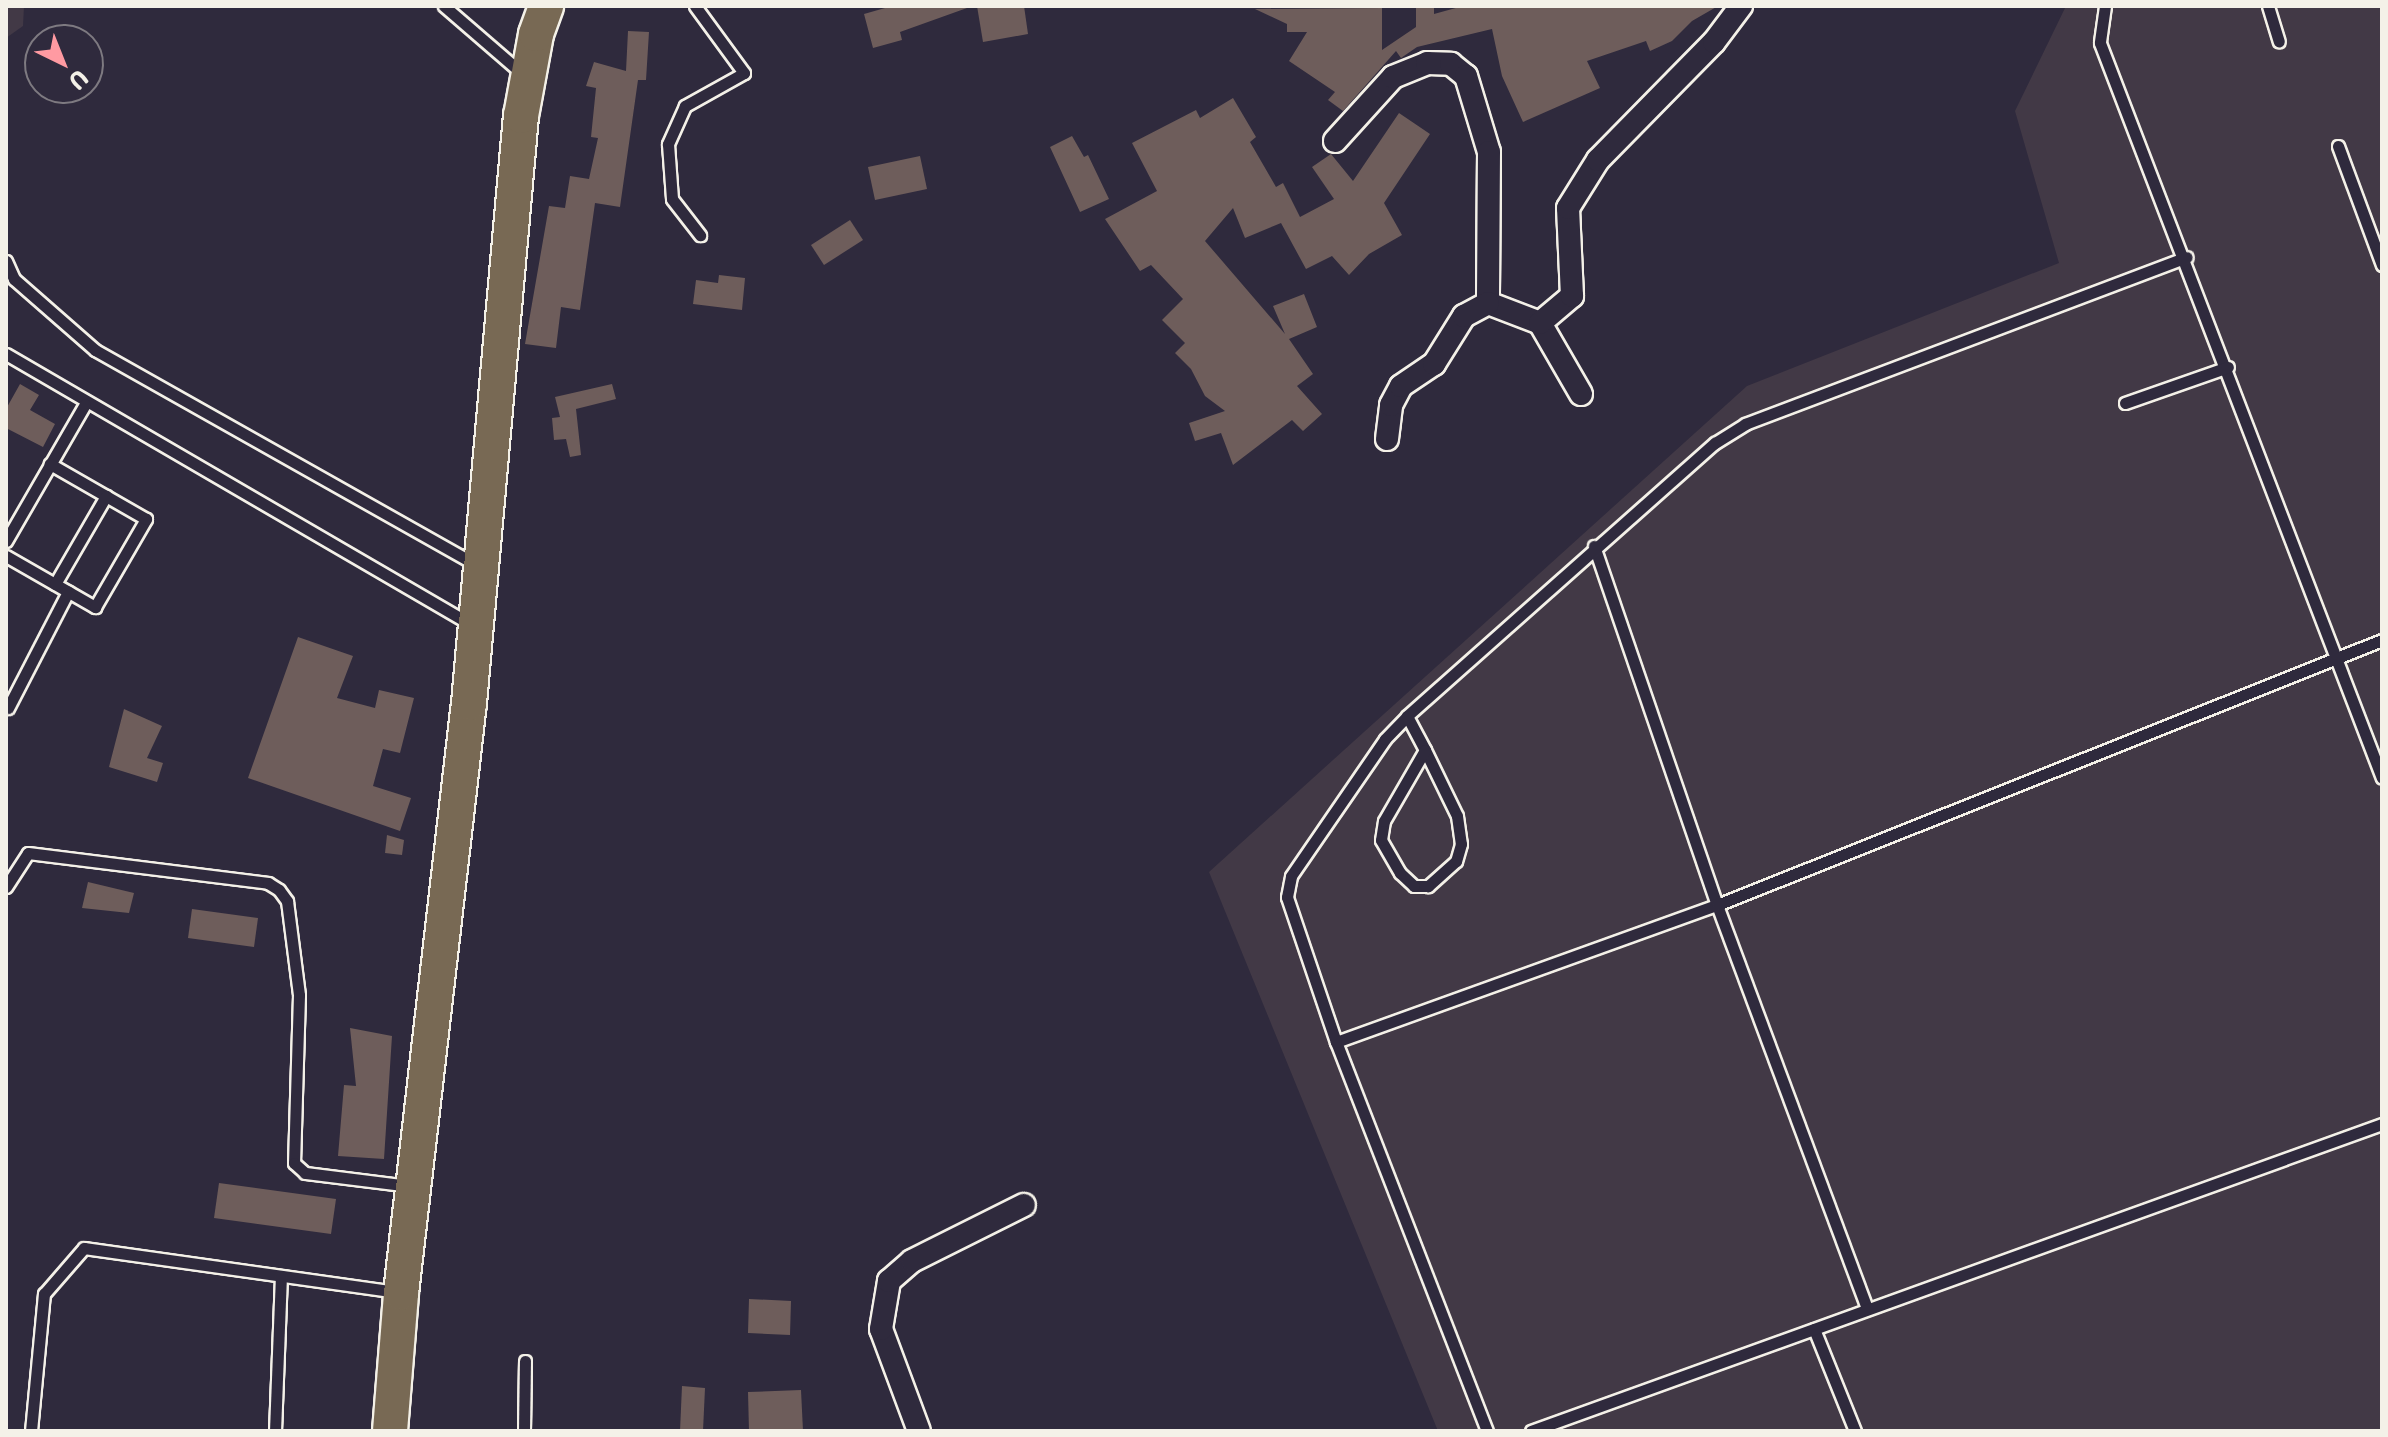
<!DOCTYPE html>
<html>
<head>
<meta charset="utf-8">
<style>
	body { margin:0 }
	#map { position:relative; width:2388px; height:1437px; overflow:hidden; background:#2f2a3d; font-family:"Playpen Sans",sans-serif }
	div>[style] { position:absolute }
	.built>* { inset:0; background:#423946 }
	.building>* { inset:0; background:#6e5d5b }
	.roads { filter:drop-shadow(2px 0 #f4f1e8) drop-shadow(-2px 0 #f4f1e8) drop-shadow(0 2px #f4f1e8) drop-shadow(0 -2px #f4f1e8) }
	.lane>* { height:11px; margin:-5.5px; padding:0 5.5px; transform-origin:5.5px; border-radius:5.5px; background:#2f2a3d }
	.street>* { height:22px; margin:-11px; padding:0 11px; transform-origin:11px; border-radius:11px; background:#2f2a3d }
	.primary>* { height:34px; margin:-17px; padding:0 17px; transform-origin:17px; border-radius:17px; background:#786954 }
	span { translate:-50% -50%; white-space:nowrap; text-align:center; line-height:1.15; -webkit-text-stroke:8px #2f2a3d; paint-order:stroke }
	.frame { position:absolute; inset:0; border:8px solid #f4f1e8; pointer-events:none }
	.north { position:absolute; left:24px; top:24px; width:80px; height:80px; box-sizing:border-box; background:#2f2a3d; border:2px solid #7e7a81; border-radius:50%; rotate:137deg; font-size:22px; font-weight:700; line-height:32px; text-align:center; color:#f4f1e8 }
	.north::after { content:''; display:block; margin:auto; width:28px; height:36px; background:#ff9aa2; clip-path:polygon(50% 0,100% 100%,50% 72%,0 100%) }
</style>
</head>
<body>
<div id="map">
	<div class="built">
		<i style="clip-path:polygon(6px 6px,24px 6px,23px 26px,6px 38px)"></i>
		<i style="clip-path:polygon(2066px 6px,2382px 6px,2382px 1431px,1438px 1431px,1209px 872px,1747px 386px,2059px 263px,2015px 111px)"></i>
	</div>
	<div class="building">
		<i style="clip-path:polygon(892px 6px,967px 6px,967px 8px,900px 32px,902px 40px,873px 48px,864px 14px)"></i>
		<i style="clip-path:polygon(977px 6px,1024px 6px,1028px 34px,983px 42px)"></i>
		<i style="clip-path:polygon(1416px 6px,1434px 6px,1434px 14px,1463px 6px,1718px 6px,1692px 21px,1672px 41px,1650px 51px,1646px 41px,1587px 61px,1600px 88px,1523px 122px,1502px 76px,1492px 29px,1417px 47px,1401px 58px,1396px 51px,1343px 111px,1328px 100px,1335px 92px,1289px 61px,1307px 32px,1287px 32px,1287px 24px,1255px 9px,1382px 8px,1382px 50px,1416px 27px)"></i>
		<i style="clip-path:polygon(628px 31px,649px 32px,646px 80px,638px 80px,620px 207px,595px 203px,580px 310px,561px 307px,556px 348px,525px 344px,549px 206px,565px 208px,570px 176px,589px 179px,598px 138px,591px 137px,596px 88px,586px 86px,594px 62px,626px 71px)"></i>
		<i style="clip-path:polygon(1233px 98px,1256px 137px,1250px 142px,1276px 187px,1283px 183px,1300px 217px,1334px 199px,1312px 167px,1331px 154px,1353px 181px,1399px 113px,1430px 134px,1384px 203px,1402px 235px,1369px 254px,1349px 275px,1332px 256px,1306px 269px,1281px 223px,1245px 238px,1233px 208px,1205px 241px,1285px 334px,1273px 306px,1304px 294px,1317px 327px,1289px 339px,1313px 374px,1297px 386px,1322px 414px,1303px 431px,1292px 420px,1233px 465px,1221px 433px,1195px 441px,1189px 423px,1225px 411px,1205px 396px,1191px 369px,1175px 353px,1185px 343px,1162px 320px,1183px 299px,1151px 265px,1140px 271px,1105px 219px,1157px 191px,1132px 143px,1196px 110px,1200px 118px)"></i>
		<i style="clip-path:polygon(1072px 136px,1084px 157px,1088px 155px,1109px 199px,1080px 212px,1050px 147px)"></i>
		<i style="clip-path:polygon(920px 156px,927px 189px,875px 200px,868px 167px)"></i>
		<i style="clip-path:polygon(850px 220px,863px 240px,824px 265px,811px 245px)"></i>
		<i style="clip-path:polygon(719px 275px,745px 278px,742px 310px,693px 304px,696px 280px,718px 283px)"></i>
		<i style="clip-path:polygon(20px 384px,39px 395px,30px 410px,55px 424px,43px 447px,6px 428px,6px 409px)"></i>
		<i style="clip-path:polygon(612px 384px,616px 399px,576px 409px,581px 455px,570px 457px,566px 439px,554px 440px,552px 418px,560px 417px,555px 397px)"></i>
		<i style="clip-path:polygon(298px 637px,353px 656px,337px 698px,375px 708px,379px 690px,414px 698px,400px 753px,383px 749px,373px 786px,411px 798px,400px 831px,248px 778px)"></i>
		<i style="clip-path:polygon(124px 709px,162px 726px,147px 758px,163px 763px,157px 782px,109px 767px)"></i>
		<i style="clip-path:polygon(387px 835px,404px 840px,402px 855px,385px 853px)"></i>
		<i style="clip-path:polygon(88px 882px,134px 893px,129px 913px,82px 908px)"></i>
		<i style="clip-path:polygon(192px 909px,258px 918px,254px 947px,188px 938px)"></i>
		<i style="clip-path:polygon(350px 1028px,392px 1036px,384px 1159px,338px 1156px,344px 1085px,356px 1086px)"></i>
		<i style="clip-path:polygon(219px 1183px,336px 1199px,331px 1234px,214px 1218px)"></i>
		<i style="clip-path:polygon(749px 1299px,791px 1301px,790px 1335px,748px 1333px)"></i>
		<i style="clip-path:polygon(682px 1386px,705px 1388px,703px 1431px,680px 1431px)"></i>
		<i style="clip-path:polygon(801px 1390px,803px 1431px,749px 1431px,748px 1392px)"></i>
	</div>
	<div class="roads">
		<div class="lane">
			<i style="left:444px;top:6px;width:106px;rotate:40.8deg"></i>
			<i style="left:695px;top:6px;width:83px;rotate:53.8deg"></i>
			<i style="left:744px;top:73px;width:68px;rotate:150.8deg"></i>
			<i style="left:685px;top:106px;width:42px;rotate:114.1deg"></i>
			<i style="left:668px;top:144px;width:55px;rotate:85.8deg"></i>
			<i style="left:672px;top:199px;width:46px;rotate:52.1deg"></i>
			<i style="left:2105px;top:6px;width:37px;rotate:98deg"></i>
			<i style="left:2100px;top:43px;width:787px;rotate:69.01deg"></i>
			<i style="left:2268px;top:6px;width:37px;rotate:73deg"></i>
			<i style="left:2338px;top:146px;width:127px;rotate:69.7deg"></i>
			<i style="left:6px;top:261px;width:20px;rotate:66deg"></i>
			<i style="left:14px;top:279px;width:108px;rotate:41.2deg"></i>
			<i style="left:95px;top:350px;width:438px;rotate:29.4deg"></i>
			<i style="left:6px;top:354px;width:539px;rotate:30.18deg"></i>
			<i style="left:2125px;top:403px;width:109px;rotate:-19.3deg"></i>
			<i style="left:6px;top:541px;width:158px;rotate:-60deg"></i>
			<i style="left:1594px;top:546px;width:379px;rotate:71.1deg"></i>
			<i style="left:1717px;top:905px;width:431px;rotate:69.6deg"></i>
			<i style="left:6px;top:556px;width:103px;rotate:29.8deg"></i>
			<i style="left:95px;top:607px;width:102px;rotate:-59.9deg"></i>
			<i style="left:146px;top:519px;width:111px;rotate:-150.2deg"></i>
			<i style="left:55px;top:584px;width:102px;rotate:-59.9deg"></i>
			<i style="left:8px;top:708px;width:131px;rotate:-62.7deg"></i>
			<i style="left:1407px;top:716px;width:38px;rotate:62deg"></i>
			<i style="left:1425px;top:750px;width:73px;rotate:64.1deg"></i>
			<i style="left:1457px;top:816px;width:28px;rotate:82deg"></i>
			<i style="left:1461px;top:844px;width:18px;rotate:106deg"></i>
			<i style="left:1456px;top:861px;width:38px;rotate:138deg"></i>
			<i style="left:1428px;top:886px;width:14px;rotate:180deg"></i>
			<i style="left:1414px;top:886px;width:19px;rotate:-137deg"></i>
			<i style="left:1400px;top:873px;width:38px;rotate:-120deg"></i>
			<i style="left:1381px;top:840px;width:19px;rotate:-81deg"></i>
			<i style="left:1384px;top:821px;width:82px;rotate:-60deg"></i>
			<i style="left:6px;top:887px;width:40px;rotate:-57.1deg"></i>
			<i style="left:28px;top:853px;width:242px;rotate:7.1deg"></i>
			<i style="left:268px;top:883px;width:13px;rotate:32deg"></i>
			<i style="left:279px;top:890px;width:14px;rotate:54deg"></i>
			<i style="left:287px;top:901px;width:95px;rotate:82.7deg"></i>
			<i style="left:299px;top:995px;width:168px;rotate:91.7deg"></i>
			<i style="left:294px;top:1163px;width:15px;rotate:42deg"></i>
			<i style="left:305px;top:1173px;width:105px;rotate:7.1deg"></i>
			<i style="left:1336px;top:1042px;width:405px;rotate:-19.8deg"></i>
			<i style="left:1717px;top:905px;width:716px;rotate:-21.73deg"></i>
			<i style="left:1814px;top:1329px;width:110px;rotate:68.1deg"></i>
			<i style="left:31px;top:1431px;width:138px;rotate:-84.6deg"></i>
			<i style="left:44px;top:1294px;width:61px;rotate:-49deg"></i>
			<i style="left:84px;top:1248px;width:315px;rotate:8deg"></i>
			<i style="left:275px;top:1431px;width:155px;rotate:-87.8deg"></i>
			<i style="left:524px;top:1431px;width:70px;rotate:-89.2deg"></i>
			<i style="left:1487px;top:1431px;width:417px;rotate:-111.2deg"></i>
			<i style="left:1336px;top:1042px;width:153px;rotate:-108.7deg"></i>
			<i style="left:1287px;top:897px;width:21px;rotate:-79deg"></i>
			<i style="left:1291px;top:876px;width:166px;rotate:-55.5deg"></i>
			<i style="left:1385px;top:739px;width:32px;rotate:-46deg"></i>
			<i style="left:1407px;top:716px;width:412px;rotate:-41.6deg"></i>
			<i style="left:1715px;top:443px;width:36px;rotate:-32deg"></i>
			<i style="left:1745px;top:424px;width:472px;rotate:-20.7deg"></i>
			<i style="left:1531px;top:1431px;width:905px;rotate:-19.84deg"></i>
		</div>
		<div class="street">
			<i style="left:1335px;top:141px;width:86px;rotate:-47.8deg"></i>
			<i style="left:1393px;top:77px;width:37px;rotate:-22deg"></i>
			<i style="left:1427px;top:63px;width:24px;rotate:2deg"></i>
			<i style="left:1451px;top:64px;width:19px;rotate:39deg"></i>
			<i style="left:1466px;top:76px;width:79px;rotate:73.2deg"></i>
			<i style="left:1489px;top:152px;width:151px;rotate:90.4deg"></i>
			<i style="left:1488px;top:303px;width:56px;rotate:21deg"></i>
			<i style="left:1581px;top:394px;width:82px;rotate:-120deg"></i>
			<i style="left:1540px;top:323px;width:42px;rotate:-40.2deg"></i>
			<i style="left:1572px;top:296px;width:88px;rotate:-92.6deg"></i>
			<i style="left:1568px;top:208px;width:57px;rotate:-58deg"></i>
			<i style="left:1598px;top:160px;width:165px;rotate:-45.5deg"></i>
			<i style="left:1714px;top:42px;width:45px;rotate:-53.1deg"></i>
			<i style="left:1387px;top:439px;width:34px;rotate:-83deg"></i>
			<i style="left:1391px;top:405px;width:21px;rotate:-62deg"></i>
			<i style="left:1401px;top:386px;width:40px;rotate:-34deg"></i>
			<i style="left:1434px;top:364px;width:57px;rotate:-58deg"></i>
			<i style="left:1464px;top:316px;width:27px;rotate:-28deg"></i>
			<i style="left:919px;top:1431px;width:109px;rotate:-110.4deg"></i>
			<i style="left:881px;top:1329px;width:49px;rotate:-80.5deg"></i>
			<i style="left:889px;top:1281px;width:30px;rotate:-41deg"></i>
			<i style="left:912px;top:1261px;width:125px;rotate:-26.6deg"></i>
		</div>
		<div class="primary">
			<i style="left:390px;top:1431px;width:138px;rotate:-85.4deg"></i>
			<i style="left:401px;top:1293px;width:594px;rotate:-83.43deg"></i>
			<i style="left:469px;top:703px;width:589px;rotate:-84.94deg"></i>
			<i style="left:521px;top:116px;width:83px;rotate:-79.6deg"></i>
			<i style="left:536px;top:34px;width:30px;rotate:-70deg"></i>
		</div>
	</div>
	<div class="frame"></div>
	<div class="north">U</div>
</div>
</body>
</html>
